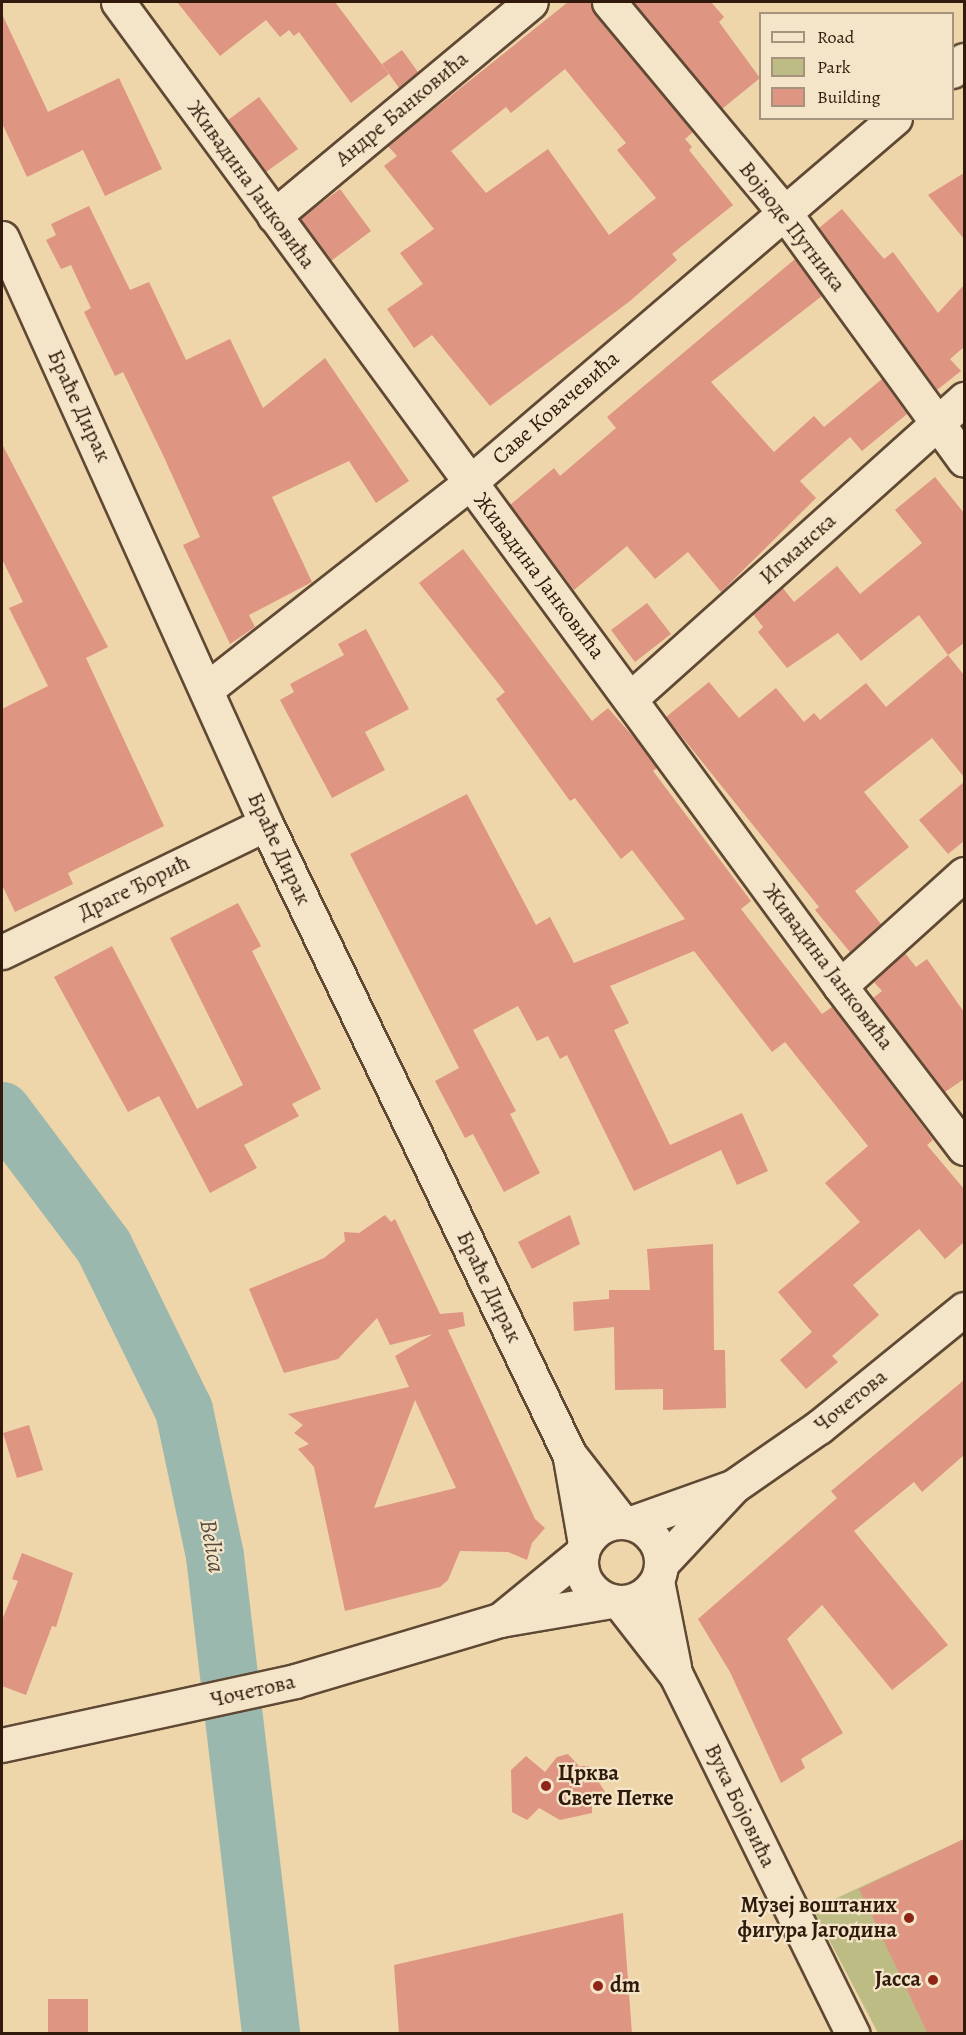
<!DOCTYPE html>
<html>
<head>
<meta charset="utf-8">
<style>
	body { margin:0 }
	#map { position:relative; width:966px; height:2035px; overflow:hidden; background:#eed6aa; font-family:Alegreya,serif }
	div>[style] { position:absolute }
	.green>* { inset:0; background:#bebc85 }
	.river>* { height:58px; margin:-29px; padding:0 29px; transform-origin:29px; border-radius:29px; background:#9bb8af }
	.building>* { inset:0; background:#de9582 }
	.roads { filter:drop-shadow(2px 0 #604934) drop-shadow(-2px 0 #604934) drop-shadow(0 2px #604934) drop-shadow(0 -2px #604934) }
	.minor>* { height:33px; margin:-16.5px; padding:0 16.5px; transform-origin:16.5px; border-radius:16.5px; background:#f4e4c8 }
	.tertiary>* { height:33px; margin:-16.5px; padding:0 16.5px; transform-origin:16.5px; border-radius:16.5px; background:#f4e4c8 }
	.tertiary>.ring { margin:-16.5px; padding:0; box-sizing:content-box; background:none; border:33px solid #f4e4c8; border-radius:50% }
	.dots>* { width:16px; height:16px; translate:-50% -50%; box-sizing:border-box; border:3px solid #f4e4c8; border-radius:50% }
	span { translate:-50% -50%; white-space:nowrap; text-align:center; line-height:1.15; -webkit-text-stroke:4.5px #f4e4c8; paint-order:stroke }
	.street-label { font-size:22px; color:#311a0c }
	.poi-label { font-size:22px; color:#311a0c; font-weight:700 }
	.left { translate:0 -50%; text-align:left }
	.right { translate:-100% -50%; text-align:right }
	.water-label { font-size:24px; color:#51493d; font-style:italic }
	.frame { position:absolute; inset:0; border:3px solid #311a0c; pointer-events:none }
	.legend { position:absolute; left:759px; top:12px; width:195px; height:108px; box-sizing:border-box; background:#f4e4c8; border:2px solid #a6937d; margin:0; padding:8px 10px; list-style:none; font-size:18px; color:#311a0c }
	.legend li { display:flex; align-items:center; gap:12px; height:30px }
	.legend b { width:30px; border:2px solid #a6937d }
</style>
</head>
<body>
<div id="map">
	<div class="green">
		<i style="clip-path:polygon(964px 1839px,964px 2033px,878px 2033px,813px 1909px)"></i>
	</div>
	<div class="river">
		<i style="left:2px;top:1111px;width:170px;rotate:53.1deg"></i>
		<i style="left:104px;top:1247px;width:182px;rotate:63.9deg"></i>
		<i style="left:184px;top:1410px;width:149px;rotate:78deg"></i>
		<i style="left:215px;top:1556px;width:481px;rotate:83.3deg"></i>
	</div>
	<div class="building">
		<i style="clip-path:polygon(177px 2px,335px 2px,389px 74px,351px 103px,299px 32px,294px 36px,289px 30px,280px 37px,266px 20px,220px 56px)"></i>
		<i style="clip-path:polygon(evenodd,568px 2px,591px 2px,595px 14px,693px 132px,685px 139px,692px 147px,689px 150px,733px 205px,672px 254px,677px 260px,630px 301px,490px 406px,432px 335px,414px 348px,387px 309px,423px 284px,400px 253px,434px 229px,384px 166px,397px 156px,388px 146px,568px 2px,565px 69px,626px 143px,617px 150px,656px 198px,609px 235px,548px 149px,486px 193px,451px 151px,506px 107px,511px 113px,565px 69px)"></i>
		<i style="clip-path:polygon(633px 2px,711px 2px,724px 17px,719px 22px,760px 78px,722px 109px)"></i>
		<i style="clip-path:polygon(2px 14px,48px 112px,119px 78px,162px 169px,105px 196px,83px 150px,27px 177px,2px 123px)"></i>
		<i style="clip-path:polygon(402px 50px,418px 72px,399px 88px,382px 64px)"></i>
		<i style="clip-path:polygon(259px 97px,298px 149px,266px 172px,228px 120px)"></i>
		<i style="clip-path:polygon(964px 173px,964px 239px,928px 195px)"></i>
		<i style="clip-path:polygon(340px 189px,371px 231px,331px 261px,300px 219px)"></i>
		<i style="clip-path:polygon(89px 206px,130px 290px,149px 282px,186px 360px,230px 339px,263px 408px,325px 358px,409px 481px,376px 503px,349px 461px,272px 497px,312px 582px,249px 615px,255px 627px,230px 644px,183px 545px,200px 537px,163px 455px,123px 372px,115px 376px,84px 312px,91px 308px,71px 265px,61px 269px,46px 240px,56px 235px,51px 224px)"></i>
		<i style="clip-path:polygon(842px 209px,884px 259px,893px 252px,938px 313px,964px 285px,964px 347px,950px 359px,961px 371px,937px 390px,819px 228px)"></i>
		<i style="clip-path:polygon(795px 259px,822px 296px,711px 382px,774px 452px,814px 416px,824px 427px,882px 379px,907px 414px,862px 451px,850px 437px,800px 481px,816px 498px,721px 592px,688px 552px,655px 579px,627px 546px,574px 590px,510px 505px,554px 468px,560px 476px,616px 428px,607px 417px)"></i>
		<i style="clip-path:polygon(2px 444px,108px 647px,86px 658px,164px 826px,68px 873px,73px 884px,15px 912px,2px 885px,2px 709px,48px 686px,9px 608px,23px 602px,2px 559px)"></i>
		<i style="clip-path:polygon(935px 477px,964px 513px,964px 643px,948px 655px,919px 615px,861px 661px,838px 633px,787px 668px,758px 632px,763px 627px,753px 614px,782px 587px,794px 602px,837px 566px,860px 594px,922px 543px,895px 510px)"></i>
		<i style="clip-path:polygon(463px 549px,592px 721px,608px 708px,637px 741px,657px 768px,653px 771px,751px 901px,741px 909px,822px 1014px,832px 1007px,842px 1019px,933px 1140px,927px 1145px,964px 1189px,964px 1242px,945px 1259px,919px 1229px,853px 1285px,879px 1315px,832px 1356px,838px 1362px,806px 1389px,780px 1360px,812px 1332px,778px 1292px,860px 1222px,825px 1183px,868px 1146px,785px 1042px,772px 1052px,694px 951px,610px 986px,629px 1023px,614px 1030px,670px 1145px,742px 1113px,768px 1171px,737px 1185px,721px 1150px,634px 1191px,567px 1055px,560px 1059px,548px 1036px,537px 1041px,518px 1006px,473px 1030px,516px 1111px,510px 1114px,540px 1173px,504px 1192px,473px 1134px,465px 1138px,435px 1081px,459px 1068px,350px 854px,467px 794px,536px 925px,550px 917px,574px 963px,685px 919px,632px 850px,621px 859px,575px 798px,570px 801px,496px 699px,505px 692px,419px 583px)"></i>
		<i style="clip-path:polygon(647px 603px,671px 634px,635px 662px,611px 630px)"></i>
		<i style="clip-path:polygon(366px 629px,409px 709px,365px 732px,385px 770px,332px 798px,280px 700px,294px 692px,290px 684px,344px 655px,338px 644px)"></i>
		<i style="clip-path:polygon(948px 655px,964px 675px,964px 777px,932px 738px,864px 792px,909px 847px,855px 891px,881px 924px,850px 952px,815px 910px,819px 907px,666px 717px,709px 682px,739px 718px,776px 688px,804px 722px,814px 713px,820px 720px,866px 683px,886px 707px)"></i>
		<i style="clip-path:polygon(964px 782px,964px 841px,948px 854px,919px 820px)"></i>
		<i style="clip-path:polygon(238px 903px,261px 946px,252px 951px,321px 1089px,292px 1104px,299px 1116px,244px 1145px,257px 1168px,210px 1193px,159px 1096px,128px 1112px,54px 977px,112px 946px,197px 1109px,243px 1085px,170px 938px)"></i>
		<i style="clip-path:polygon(905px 953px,916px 967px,927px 959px,964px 1012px,964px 1079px,945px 1092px,873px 998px,882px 991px,873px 981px)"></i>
		<i style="clip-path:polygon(evenodd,385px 1215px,391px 1222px,395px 1219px,440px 1314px,463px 1312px,465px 1326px,448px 1330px,535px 1519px,545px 1528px,532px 1543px,527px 1560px,508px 1552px,460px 1551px,448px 1580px,440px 1587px,345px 1611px,314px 1467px,298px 1449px,309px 1444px,294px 1433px,303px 1425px,288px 1414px,409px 1387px,395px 1356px,433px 1334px,390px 1345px,377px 1318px,338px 1359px,284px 1373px,249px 1289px,324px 1258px,345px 1241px,344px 1232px,359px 1233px,385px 1215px,415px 1400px,456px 1488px,374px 1508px,415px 1400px)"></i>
		<i style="clip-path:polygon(570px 1215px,580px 1244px,532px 1269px,518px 1242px)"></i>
		<i style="clip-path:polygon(713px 1244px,714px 1350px,725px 1350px,726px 1408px,663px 1410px,663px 1389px,615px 1390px,614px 1327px,574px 1331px,573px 1302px,609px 1299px,609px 1290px,650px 1290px,647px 1249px)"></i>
		<i style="clip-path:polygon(964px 1380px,964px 1455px,922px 1492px,914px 1482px,854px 1531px,948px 1645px,892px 1690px,822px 1605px,787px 1639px,843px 1733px,801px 1759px,805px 1768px,781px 1783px,730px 1672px,698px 1619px,837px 1498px,831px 1491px)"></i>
		<i style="clip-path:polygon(29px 1425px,43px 1470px,17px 1478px,3px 1433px)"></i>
		<i style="clip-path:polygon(22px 1553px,73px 1573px,56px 1627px,52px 1626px,26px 1695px,2px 1686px,2px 1620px,18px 1581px,12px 1579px)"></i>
		<i style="clip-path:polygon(568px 1754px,579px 1766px,589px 1766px,605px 1792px,592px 1800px,592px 1813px,560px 1820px,539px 1808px,527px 1820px,512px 1812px,511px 1770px,526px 1756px,545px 1772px,557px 1757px)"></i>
		<i style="clip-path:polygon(964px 1839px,964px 2034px,928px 2034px,859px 1889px)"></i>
		<i style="clip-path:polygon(623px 1913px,632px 2034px,399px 2034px,394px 1965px)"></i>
		<i style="clip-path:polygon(48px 1999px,88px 1999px,88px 2034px,48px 2034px)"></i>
	</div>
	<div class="roads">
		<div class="minor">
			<i style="left:118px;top:2px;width:1220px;rotate:53.73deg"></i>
			<i style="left:840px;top:986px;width:204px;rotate:52.6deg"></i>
			<i style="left:609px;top:2px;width:273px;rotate:50.2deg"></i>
			<i style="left:784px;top:212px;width:306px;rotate:54deg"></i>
			<i style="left:952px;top:71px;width:16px;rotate:-43deg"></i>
			<i style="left:274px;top:216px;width:334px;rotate:-39.8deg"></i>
			<i style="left:2px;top:238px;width:643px;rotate:65.75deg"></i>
			<i style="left:266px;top:824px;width:699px;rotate:64.31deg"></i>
			<i style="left:569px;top:1454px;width:86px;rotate:52.1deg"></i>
			<i style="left:208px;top:688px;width:332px;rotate:-38.1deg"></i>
			<i style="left:469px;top:483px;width:561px;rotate:-40.59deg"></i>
			<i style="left:631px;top:698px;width:448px;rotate:-41.9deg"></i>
			<i style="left:2px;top:952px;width:293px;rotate:-25.9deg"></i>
			<i style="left:840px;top:986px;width:167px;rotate:-42.1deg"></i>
			<i style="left:570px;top:1458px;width:87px;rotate:80.1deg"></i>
			<i style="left:657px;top:1581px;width:88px;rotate:78.8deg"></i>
			<i style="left:620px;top:1603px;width:91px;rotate:52.1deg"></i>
			<i style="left:676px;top:1675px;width:400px;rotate:63.8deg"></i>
		</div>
		<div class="tertiary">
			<i class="ring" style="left:581px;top:1522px;width:47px;height:47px"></i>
			<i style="left:631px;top:1523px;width:104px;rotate:-19.7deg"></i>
			<i style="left:662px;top:1563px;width:105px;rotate:-46.9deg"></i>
			<i style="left:734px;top:1486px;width:103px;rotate:-34.8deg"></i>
			<i style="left:819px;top:1427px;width:187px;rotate:-39.1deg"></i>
			<i style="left:500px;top:1620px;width:106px;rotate:-39.3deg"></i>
			<i style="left:2px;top:1745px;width:300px;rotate:-12.3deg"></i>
			<i style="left:295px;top:1681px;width:214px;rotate:-16.6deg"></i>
			<i style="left:500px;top:1620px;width:113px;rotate:-9.7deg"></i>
		</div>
	</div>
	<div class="dots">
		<i style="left:546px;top:1786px;background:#8f2418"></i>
		<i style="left:909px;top:1918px;background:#8f2418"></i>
		<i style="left:933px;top:1980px;background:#8f2418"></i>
		<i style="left:598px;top:1986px;background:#8f2418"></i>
	</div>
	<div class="street-label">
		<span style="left:402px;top:109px;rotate:-40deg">Андре Банковића</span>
		<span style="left:251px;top:185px;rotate:54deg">Живадина Јанковића</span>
		<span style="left:792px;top:227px;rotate:52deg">Војводе Путника</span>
		<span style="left:79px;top:406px;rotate:65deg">Браће Дирак</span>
		<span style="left:556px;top:408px;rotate:-41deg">Саве Ковачевића</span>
		<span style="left:798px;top:549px;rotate:-42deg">Игманска</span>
		<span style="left:539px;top:576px;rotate:53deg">Живадина Јанковића</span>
		<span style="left:279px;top:849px;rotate:65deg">Браће Дирак</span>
		<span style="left:134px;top:888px;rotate:-26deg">Драге Ђорић</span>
		<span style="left:828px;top:967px;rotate:53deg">Живадина Јанковића</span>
		<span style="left:489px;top:1287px;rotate:64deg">Браће Дирак</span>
		<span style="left:851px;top:1401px;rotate:-39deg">Чочетова</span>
		<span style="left:253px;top:1691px;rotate:-13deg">Чочетова</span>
		<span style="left:740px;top:1806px;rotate:64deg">Вука Бојовића</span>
	</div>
	<div class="poi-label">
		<span class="left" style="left:558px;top:1786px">Црква<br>Свете Петке</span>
		<span class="right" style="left:897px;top:1918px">Музеј воштаних<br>фигура Јагодина</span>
		<span class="right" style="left:921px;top:1980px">Јасса</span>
		<span class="left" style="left:610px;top:1986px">dm</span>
	</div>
	<div class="water-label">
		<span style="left:212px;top:1546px;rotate:80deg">Belica</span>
	</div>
	<div class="frame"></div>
	<ul class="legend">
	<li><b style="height:8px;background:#f4e4c8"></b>Road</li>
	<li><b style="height:16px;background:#bebc85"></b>Park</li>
	<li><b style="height:16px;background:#de9582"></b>Building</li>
	</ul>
</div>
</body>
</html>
